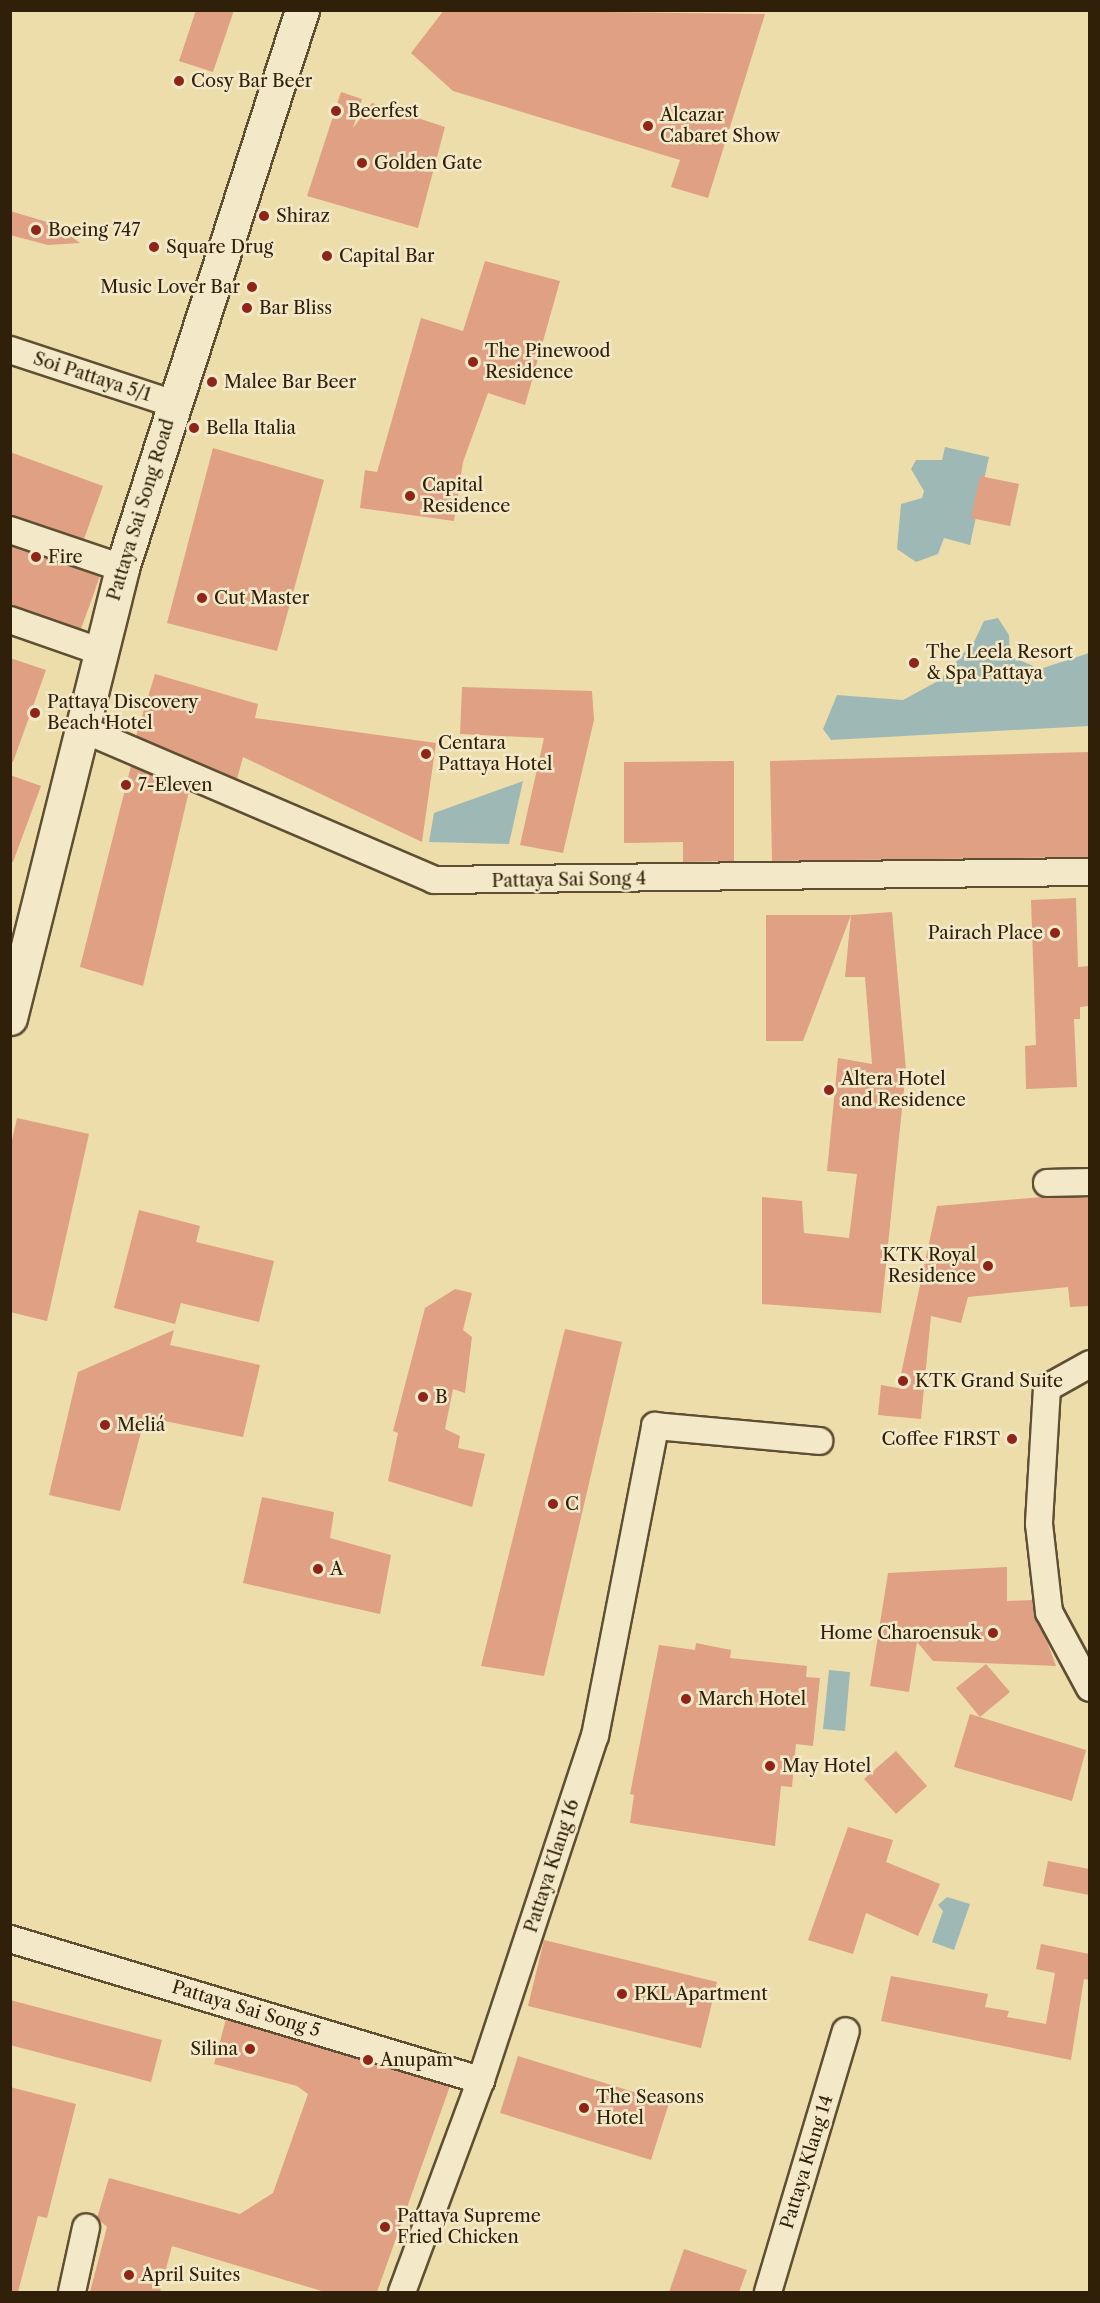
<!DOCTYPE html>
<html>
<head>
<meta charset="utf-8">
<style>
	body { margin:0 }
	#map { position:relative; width:1100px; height:2303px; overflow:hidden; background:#edddab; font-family:"Libre Caslon Text",serif }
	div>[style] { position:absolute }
	.water>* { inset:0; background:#9eb9b5 }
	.building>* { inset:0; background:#dfa083 }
	.roads { filter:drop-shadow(2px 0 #5f4f32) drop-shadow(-2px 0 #5f4f32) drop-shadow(0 2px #5f4f32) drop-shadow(0 -2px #5f4f32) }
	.street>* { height:26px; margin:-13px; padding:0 13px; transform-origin:13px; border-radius:13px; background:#f3e9c8 }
	.secondary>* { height:33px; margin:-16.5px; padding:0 16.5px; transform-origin:16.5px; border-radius:16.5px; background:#f3e9c8 }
	.dots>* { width:16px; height:16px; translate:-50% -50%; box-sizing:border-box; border:3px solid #f3e9c8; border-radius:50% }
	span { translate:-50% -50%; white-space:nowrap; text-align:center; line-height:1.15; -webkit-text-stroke:5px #f3e9c8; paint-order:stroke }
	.poi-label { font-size:18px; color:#30200a }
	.left { translate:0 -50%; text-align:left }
	.right { translate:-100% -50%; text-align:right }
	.street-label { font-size:18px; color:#30200a }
	.frame { position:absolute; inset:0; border:12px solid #30200a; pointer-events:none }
</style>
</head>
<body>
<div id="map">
	<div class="water">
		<i style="clip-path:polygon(945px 447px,989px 457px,970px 545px,944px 538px,938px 554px,916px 562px,897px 549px,901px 504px,922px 498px,924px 491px,911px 469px,916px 460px,942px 460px)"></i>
		<i style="clip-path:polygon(998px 618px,1009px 635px,1010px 656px,1040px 669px,1089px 653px,1089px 726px,831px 740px,823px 729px,837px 695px,903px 700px,940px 680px,975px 640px,984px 621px)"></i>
		<i style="clip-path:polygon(523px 781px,509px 844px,429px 842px,434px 813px)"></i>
		<i style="clip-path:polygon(829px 1670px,850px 1672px,845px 1731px,823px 1729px)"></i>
		<i style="clip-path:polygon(947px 1897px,970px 1904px,954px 1950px,932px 1942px,943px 1911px,938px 1905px)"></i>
	</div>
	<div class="building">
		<i style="clip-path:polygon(196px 10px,234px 10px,213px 72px,179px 61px)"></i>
		<i style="clip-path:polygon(444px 10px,765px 14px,708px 198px,671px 187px,680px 160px,453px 91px,411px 53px)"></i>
		<i style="clip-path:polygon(341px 92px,362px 99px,353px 128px,372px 103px,445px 127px,418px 228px,307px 196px)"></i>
		<i style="clip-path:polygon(10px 211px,54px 224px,80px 243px,48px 245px,10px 235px)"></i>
		<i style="clip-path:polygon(485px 261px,560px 281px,525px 405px,488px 393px,463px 462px,454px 521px,360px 508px,365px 470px,377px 472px,421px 318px,463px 331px)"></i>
		<i style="clip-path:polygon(213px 448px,324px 480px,277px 651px,167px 623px)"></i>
		<i style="clip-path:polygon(10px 452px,103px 486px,84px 539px,10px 515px)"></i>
		<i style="clip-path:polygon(980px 476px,1019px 484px,1010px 526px,971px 518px)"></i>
		<i style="clip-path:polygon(10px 546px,100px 576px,81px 629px,10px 605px)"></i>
		<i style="clip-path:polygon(10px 658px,46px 670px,13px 762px,10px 762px)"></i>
		<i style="clip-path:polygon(155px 674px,258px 704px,255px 718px,436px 743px,422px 842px,243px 757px,237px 779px,136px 736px)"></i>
		<i style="clip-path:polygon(462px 687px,592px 691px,594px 720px,563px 853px,520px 845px,544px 738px,460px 734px)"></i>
		<i style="clip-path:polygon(1089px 752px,1088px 857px,772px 861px,770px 761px)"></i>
		<i style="clip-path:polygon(734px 761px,734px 861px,683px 862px,683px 842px,624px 843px,624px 762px)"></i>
		<i style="clip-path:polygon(131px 766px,189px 791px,143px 986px,80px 967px)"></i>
		<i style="clip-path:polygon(10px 775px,41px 786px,13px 862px,10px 861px)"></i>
		<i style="clip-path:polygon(1076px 898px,1078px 967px,1089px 966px,1089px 1006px,1080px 1007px,1080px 1019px,1074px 1019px,1077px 1087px,1026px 1089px,1025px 1046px,1036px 1045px,1031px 900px)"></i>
		<i style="clip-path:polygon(892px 912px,906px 1070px,881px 1313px,762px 1304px,762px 1197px,802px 1201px,804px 1233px,849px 1238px,857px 1174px,827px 1171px,838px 1058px,872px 1064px,865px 977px,845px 977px,851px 915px)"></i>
		<i style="clip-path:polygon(766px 915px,851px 915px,803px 1041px,766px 1041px)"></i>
		<i style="clip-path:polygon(17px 1118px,89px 1134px,47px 1321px,10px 1312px,10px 1149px)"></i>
		<i style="clip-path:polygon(1042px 1197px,1089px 1197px,1089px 1306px,1070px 1307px,1068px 1287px,968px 1297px,961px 1323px,931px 1316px,921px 1419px,878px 1415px,881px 1385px,898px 1388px,937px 1206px)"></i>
		<i style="clip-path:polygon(139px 1210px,200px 1226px,196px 1242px,274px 1261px,259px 1322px,181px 1303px,175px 1324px,114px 1308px)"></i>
		<i style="clip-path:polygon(455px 1289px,472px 1293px,463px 1330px,472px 1337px,465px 1393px,453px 1389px,445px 1429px,460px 1436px,458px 1448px,485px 1454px,472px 1507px,388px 1481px,398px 1433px,393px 1431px,425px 1308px)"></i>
		<i style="clip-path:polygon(565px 1329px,622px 1342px,544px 1676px,481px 1666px)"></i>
		<i style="clip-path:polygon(174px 1330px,170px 1345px,260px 1365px,243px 1437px,145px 1417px,120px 1511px,49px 1495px,78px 1372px)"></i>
		<i style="clip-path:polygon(262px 1497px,334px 1512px,330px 1538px,391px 1555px,380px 1614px,243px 1583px)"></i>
		<i style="clip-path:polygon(1007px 1567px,1007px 1601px,1032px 1600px,1056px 1666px,933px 1661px,917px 1642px,909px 1692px,870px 1686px,888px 1573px)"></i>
		<i style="clip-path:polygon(696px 1643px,731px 1650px,730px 1658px,807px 1666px,806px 1677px,820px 1678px,813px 1746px,796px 1744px,792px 1787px,781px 1786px,775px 1846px,630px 1823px,634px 1795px,630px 1794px,659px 1645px,695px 1650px)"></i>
		<i style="clip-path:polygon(986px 1664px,1010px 1692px,980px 1717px,956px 1688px)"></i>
		<i style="clip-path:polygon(970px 1714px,1086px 1750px,1072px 1801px,954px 1767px)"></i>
		<i style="clip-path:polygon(896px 1751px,927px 1786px,896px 1814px,864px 1779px)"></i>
		<i style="clip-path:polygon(848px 1827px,893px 1840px,886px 1862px,940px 1884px,918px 1936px,866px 1913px,853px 1954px,808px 1940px)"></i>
		<i style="clip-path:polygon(1048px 1861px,1089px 1869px,1089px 1895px,1043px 1886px)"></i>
		<i style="clip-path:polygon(544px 1940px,717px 1982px,701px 2048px,528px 2006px)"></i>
		<i style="clip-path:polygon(1041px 1944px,1089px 1954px,1089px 1980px,1084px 1979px,1071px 2060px,881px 2021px,891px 1976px,988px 1994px,985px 2007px,1009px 2011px,1007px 2017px,1046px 2024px,1055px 1973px,1036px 1969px)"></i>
		<i style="clip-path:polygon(10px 2000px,162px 2040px,151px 2082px,10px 2045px)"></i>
		<i style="clip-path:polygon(226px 2019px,450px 2086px,377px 2292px,325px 2292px,172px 2246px,160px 2292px,90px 2292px,107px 2227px,97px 2218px,109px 2178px,240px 2214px,273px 2193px,308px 2094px,297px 2086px,214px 2064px)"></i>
		<i style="clip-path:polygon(518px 2056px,669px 2103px,651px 2160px,500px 2113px)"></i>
		<i style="clip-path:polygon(10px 2087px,76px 2104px,47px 2218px,38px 2216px,18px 2292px,10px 2292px)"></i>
		<i style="clip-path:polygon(684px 2249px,747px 2270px,739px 2292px,669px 2292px)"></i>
	</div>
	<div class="roads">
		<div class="street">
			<i style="left:10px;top:350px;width:173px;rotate:18.2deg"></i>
			<i style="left:10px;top:530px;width:118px;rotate:18.7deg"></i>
			<i style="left:10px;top:620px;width:94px;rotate:19.2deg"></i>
			<i style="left:80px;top:728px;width:385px;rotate:23.2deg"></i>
			<i style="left:434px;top:880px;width:656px;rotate:-0.7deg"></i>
			<i style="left:1047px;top:1183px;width:43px;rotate:-1.3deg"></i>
			<i style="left:1090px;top:1364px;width:49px;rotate:150.8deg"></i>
			<i style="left:1047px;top:1388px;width:136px;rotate:93.4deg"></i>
			<i style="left:1039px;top:1524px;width:89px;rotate:83.5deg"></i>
			<i style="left:1049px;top:1612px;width:86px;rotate:61.7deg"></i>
			<i style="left:10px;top:1939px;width:492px;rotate:16.7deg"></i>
			<i style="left:72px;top:2292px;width:66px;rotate:-77.7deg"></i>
			<i style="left:402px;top:2292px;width:226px;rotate:-69.6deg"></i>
			<i style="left:481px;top:2080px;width:362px;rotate:-71.7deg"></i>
			<i style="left:595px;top:1736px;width:316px;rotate:-79deg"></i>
			<i style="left:655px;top:1426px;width:165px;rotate:5.2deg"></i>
			<i style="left:768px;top:2292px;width:272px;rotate:-73.4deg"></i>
		</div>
		<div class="secondary">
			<i style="left:10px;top:1018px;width:464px;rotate:-76deg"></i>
			<i style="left:122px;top:568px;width:586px;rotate:-72.12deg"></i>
		</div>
	</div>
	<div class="dots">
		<i style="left:179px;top:81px;background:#8f2418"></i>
		<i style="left:336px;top:111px;background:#8f2418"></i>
		<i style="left:648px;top:126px;background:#8f2418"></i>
		<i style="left:362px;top:163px;background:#8f2418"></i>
		<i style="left:264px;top:216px;background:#8f2418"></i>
		<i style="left:36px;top:230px;background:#8f2418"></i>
		<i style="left:154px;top:247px;background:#8f2418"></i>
		<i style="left:327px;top:256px;background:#8f2418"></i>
		<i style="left:252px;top:287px;background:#8f2418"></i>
		<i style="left:247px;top:308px;background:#8f2418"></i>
		<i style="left:473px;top:362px;background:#8f2418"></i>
		<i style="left:212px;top:382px;background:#8f2418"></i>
		<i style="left:194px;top:428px;background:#8f2418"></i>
		<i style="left:410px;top:496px;background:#8f2418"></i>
		<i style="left:36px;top:557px;background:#8f2418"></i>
		<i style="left:202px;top:598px;background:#8f2418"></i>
		<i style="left:914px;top:663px;background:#8f2418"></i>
		<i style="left:35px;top:713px;background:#8f2418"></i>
		<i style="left:426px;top:754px;background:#8f2418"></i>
		<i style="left:126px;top:785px;background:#8f2418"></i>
		<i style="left:1055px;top:933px;background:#8f2418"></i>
		<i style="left:829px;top:1090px;background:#8f2418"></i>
		<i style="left:988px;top:1266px;background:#8f2418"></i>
		<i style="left:903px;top:1381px;background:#8f2418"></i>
		<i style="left:423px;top:1397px;background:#8f2418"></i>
		<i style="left:105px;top:1425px;background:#8f2418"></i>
		<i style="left:1012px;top:1439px;background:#8f2418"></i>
		<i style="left:553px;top:1504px;background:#8f2418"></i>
		<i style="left:318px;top:1569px;background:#8f2418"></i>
		<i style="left:993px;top:1633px;background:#8f2418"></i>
		<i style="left:686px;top:1699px;background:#8f2418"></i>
		<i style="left:770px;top:1766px;background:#8f2418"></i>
		<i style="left:622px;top:1994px;background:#8f2418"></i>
		<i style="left:250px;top:2049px;background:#8f2418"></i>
		<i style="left:368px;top:2060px;background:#8f2418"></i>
		<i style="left:584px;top:2108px;background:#8f2418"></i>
		<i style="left:385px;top:2227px;background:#8f2418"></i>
		<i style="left:129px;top:2275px;background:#8f2418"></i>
	</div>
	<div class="poi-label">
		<span class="left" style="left:191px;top:81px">Cosy Bar Beer</span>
		<span class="left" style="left:348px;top:111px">Beerfest</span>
		<span class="left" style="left:660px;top:126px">Alcazar<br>Cabaret Show</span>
		<span class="left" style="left:374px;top:163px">Golden Gate</span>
		<span class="left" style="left:276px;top:216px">Shiraz</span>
		<span class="left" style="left:48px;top:230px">Boeing 747</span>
		<span class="left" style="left:166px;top:247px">Square Drug</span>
		<span class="left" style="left:339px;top:256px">Capital Bar</span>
		<span class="right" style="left:240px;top:287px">Music Lover Bar</span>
		<span class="left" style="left:259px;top:308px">Bar Bliss</span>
		<span class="left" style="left:485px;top:362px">The Pinewood<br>Residence</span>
		<span class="left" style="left:224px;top:382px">Malee Bar Beer</span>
		<span class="left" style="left:206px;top:428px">Bella Italia</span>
		<span class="left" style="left:422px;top:496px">Capital<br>Residence</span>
		<span class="left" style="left:48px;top:557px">Fire</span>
		<span class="left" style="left:214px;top:598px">Cut Master</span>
		<span class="left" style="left:926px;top:663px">The Leela Resort<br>&amp; Spa Pattaya</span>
		<span class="left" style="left:47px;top:713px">Pattaya Discovery<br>Beach Hotel</span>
		<span class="left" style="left:438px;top:754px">Centara<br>Pattaya Hotel</span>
		<span class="left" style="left:138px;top:785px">7-Eleven</span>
		<span class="right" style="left:1043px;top:933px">Pairach Place</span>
		<span class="left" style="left:841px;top:1090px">Altera Hotel<br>and Residence</span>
		<span class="right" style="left:976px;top:1266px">KTK Royal<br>Residence</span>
		<span class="left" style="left:915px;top:1381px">KTK Grand Suite</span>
		<span class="left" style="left:435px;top:1397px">B</span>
		<span class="left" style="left:117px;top:1425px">Meliá</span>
		<span class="right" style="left:1000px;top:1439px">Coffee F1RST</span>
		<span class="left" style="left:565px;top:1504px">C</span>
		<span class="left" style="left:330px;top:1569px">A</span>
		<span class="right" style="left:981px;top:1633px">Home Charoensuk</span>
		<span class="left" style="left:698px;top:1699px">March Hotel</span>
		<span class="left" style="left:782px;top:1766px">May Hotel</span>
		<span class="left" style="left:634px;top:1994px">PKL Apartment</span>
		<span class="right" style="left:238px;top:2049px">Silina</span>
		<span class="left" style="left:380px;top:2060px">Anupam</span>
		<span class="left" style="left:596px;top:2108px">The Seasons<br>Hotel</span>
		<span class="left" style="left:397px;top:2227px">Pattaya Supreme<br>Fried Chicken</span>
		<span class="left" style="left:141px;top:2275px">April Suites</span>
	</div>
	<div class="street-label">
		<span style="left:92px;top:377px;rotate:18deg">Soi Pattaya 5/1</span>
		<span style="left:141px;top:510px;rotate:-73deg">Pattaya Sai Song Road</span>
		<span style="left:569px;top:880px;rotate:-1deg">Pattaya Sai Song 4</span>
		<span style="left:552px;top:1866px;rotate:-72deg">Pattaya Klang 16</span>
		<span style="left:246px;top:2009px;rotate:17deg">Pattaya Sai Song 5</span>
		<span style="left:807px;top:2162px;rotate:-73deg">Pattaya Klang 14</span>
	</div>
	<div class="frame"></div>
</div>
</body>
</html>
